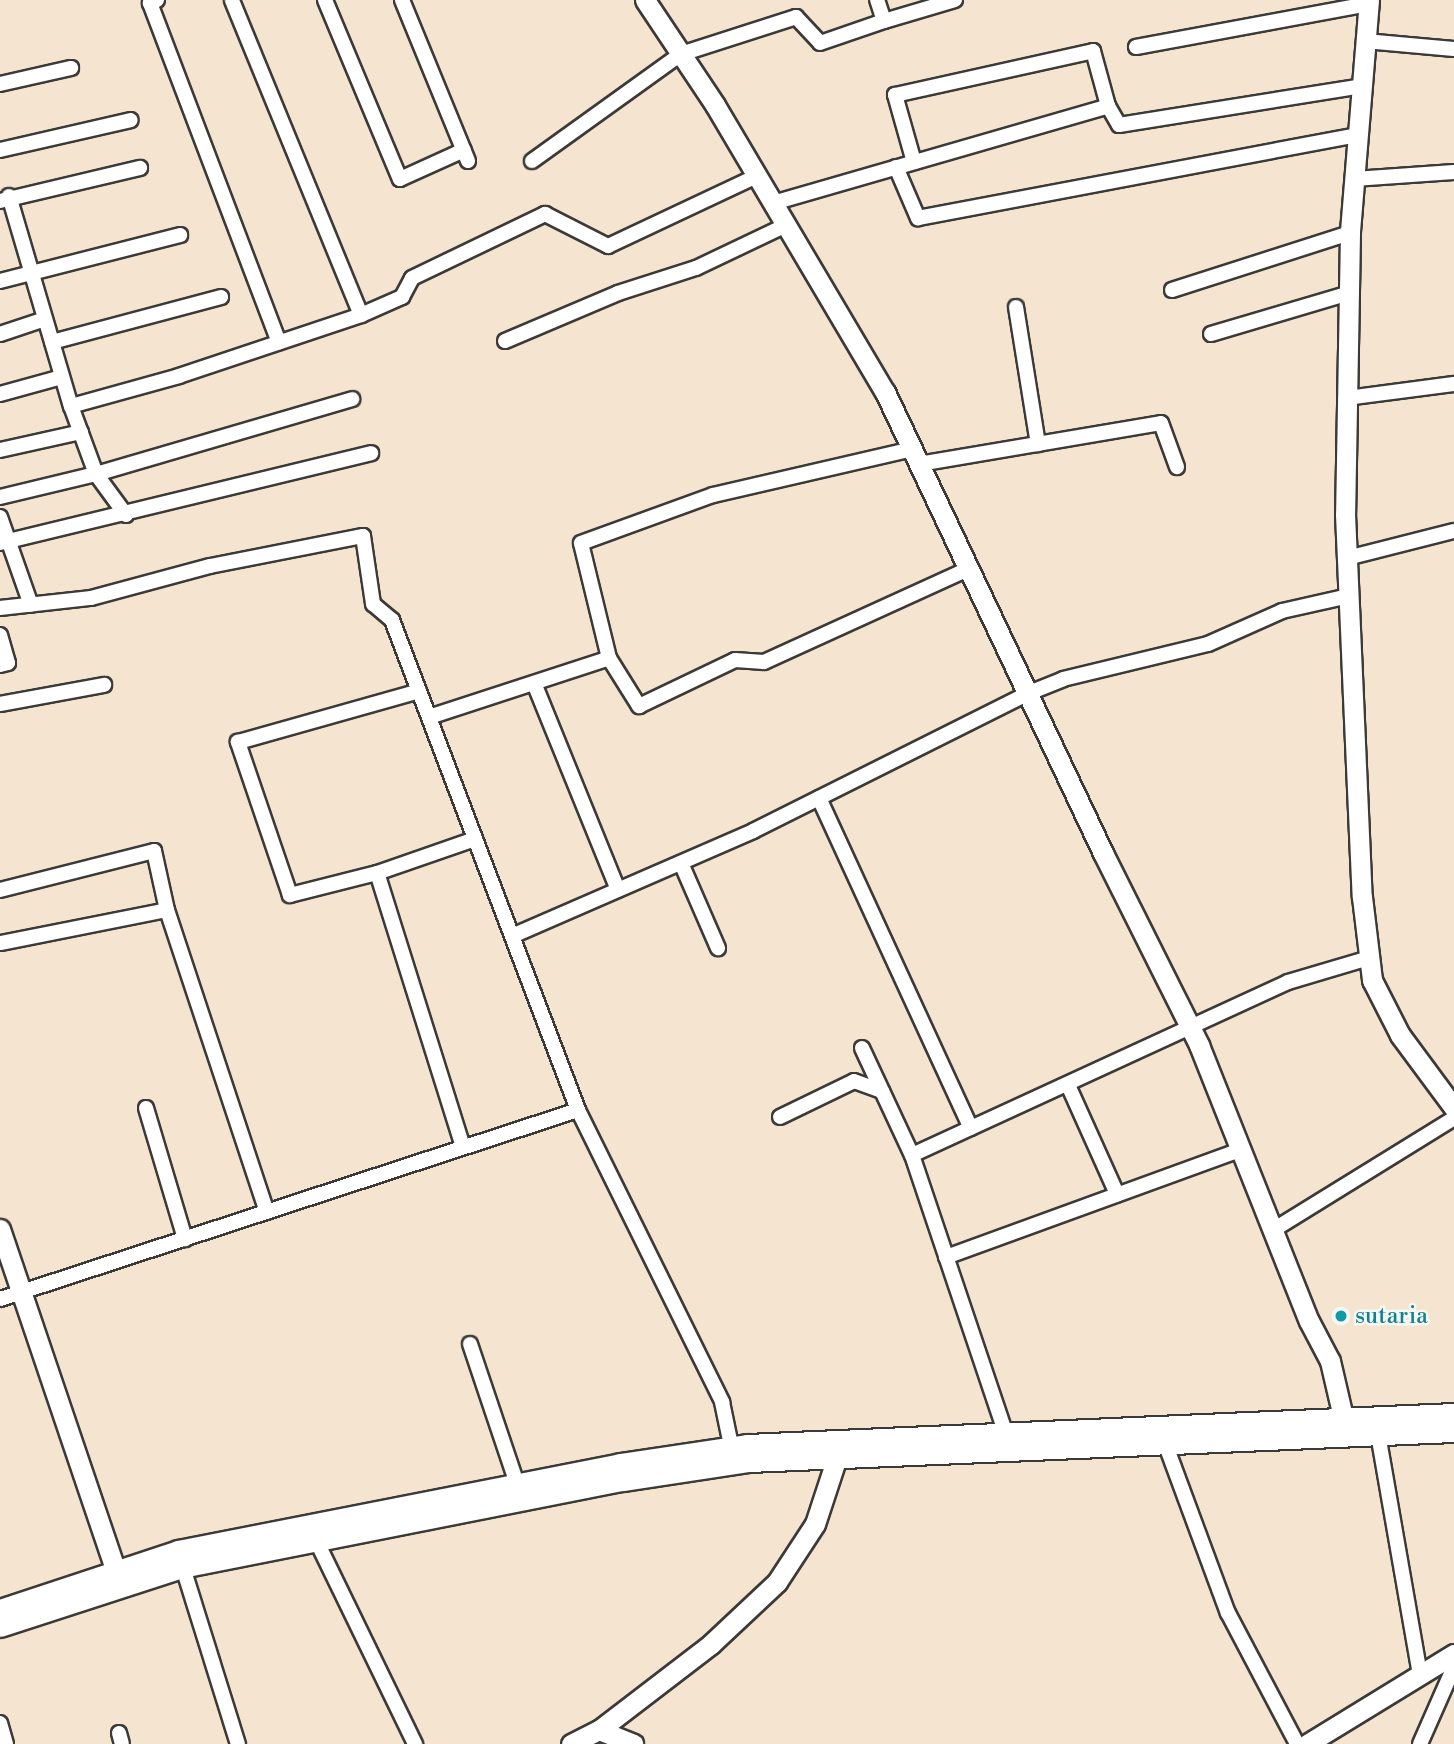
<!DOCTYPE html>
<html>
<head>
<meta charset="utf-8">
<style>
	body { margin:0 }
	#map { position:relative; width:1454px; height:1744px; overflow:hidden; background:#f4e4d0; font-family:"Libre Bodoni",serif }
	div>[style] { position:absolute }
	.roads { filter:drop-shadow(2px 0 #3c3a37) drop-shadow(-2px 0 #3c3a37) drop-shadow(0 2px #3c3a37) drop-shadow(0 -2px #3c3a37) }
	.street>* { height:14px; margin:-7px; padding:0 7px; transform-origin:7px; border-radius:7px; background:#fff }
	.secondary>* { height:19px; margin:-9.5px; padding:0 9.5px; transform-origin:9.5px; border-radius:9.5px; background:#fff }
	.primary>* { height:21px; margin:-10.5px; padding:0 10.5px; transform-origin:10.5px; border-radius:10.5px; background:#fff }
	.dots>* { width:19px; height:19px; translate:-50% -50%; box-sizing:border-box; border:4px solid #f6f6f2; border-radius:50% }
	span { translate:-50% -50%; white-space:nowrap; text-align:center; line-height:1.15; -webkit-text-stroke:5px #f6f6f2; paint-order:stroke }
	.culture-label { font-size:23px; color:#0d838f }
	.left { translate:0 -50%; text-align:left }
</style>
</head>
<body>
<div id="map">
	<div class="roads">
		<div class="street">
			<i style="left:157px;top:0;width:8px;rotate:157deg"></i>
			<i style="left:150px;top:3px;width:363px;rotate:69.2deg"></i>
			<i style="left:325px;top:0;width:194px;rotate:67.3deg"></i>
			<i style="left:400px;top:179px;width:70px;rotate:-24.4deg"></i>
			<i style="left:402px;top:0;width:174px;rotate:67.7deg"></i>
			<i style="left:884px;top:21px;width:74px;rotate:-16.5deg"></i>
			<i style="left:1365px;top:41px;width:89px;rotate:5.1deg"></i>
			<i style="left:1136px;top:47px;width:236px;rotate:-10.5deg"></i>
			<i style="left:0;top:84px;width:73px;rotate:-12.7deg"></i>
			<i style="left:0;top:150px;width:134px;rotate:-12.9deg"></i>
			<i style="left:532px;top:161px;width:183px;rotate:-35.7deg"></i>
			<i style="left:681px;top:54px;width:121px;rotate:-17.8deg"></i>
			<i style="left:796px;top:17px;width:35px;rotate:47deg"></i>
			<i style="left:820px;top:43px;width:68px;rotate:-19deg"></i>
			<i style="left:884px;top:21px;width:22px;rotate:-108deg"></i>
			<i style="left:914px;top:162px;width:70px;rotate:-105.8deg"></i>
			<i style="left:895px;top:95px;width:203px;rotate:-12.5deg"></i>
			<i style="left:1093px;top:51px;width:57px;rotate:74.7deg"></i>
			<i style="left:896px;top:167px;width:56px;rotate:66.7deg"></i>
			<i style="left:918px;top:218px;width:448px;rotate:-10.7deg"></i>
			<i style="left:1354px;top:179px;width:100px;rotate:-4deg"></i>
			<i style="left:9px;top:196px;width:219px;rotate:73.6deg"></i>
			<i style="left:71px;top:406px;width:112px;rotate:-15.5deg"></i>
			<i style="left:179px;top:376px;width:192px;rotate:-18.5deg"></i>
			<i style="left:361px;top:315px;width:340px;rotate:-112.3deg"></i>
			<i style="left:0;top:201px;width:144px;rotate:-13.3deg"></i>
			<i style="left:773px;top:203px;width:349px;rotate:-16.1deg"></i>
			<i style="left:1108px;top:106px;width:22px;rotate:60deg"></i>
			<i style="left:1119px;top:125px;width:246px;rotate:-9.1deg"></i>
			<i style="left:0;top:281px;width:186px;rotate:-14.3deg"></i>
			<i style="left:1172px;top:290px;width:187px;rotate:-17.8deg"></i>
			<i style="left:1016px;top:307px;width:139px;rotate:80.9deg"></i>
			<i style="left:361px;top:315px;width:45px;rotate:-23.7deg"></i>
			<i style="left:402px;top:297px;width:21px;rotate:-62deg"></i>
			<i style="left:412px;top:278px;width:148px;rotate:-25.7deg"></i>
			<i style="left:545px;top:214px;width:71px;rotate:26.9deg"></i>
			<i style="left:608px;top:246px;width:165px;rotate:-25.2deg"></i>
			<i style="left:0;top:334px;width:47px;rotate:-18.4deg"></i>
			<i style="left:1211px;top:334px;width:144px;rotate:-16.5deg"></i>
			<i style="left:505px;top:341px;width:123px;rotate:-23deg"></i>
			<i style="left:618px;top:293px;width:82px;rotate:-17.8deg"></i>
			<i style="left:696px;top:268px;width:100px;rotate:-25.5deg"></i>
			<i style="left:52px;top:342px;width:175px;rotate:-14.9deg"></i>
			<i style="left:0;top:394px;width:64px;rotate:-15.3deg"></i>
			<i style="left:1347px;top:398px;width:108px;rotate:-7.5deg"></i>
			<i style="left:0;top:450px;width:83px;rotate:-12.5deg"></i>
			<i style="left:919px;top:464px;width:245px;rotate:-9.6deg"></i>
			<i style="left:1161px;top:423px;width:47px;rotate:70deg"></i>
			<i style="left:0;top:497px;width:99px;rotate:-13.5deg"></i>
			<i style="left:96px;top:474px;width:72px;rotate:-110.2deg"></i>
			<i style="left:126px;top:515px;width:51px;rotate:-126.2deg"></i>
			<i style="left:96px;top:474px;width:267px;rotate:-16.3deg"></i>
			<i style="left:0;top:517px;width:93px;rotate:70.6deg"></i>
			<i style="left:0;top:543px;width:382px;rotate:-13.6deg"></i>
			<i style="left:1347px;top:558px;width:110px;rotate:-14.2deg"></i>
			<i style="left:0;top:608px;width:92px;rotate:-6.3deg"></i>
			<i style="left:91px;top:598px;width:123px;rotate:-15.1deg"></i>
			<i style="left:210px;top:566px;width:156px;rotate:-11.1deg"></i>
			<i style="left:363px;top:536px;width:69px;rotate:81.6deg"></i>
			<i style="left:373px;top:604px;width:25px;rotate:40deg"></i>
			<i style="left:392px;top:620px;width:524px;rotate:69.21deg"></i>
			<i style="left:578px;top:1110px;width:608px;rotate:161.89deg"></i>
			<i style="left:0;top:635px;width:29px;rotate:74deg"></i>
			<i style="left:8px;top:663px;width:8px;rotate:166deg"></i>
			<i style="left:609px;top:658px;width:118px;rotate:-103.7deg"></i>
			<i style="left:581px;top:543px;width:140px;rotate:-20deg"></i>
			<i style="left:713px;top:495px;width:205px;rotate:-13deg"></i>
			<i style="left:534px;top:683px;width:223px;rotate:67.9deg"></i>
			<i style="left:0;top:704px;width:106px;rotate:-10.4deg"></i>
			<i style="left:429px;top:717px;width:189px;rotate:-18.1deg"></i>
			<i style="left:609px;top:658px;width:57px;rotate:58deg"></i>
			<i style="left:639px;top:706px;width:106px;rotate:-25.6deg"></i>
			<i style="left:735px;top:660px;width:29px;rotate:4deg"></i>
			<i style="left:764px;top:662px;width:226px;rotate:-24.5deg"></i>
			<i style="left:819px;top:798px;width:363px;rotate:65.3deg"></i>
			<i style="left:681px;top:863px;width:93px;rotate:66.5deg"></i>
			<i style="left:377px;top:873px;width:90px;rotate:165.8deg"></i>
			<i style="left:290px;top:895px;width:162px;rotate:-108.8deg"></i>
			<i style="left:238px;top:742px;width:188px;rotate:-15.7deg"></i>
			<i style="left:0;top:890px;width:159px;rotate:-14.2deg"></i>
			<i style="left:154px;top:851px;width:60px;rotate:77.6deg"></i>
			<i style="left:167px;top:910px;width:170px;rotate:168.8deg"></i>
			<i style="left:167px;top:910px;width:318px;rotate:71.7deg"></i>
			<i style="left:512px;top:936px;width:263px;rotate:-23.5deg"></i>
			<i style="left:753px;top:831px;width:309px;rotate:-26.6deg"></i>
			<i style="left:1029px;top:693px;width:37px;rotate:-22deg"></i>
			<i style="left:1063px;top:679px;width:149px;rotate:-13.6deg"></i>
			<i style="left:1208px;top:644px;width:81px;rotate:-24deg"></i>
			<i style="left:1282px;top:611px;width:69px;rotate:-12.6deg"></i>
			<i style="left:862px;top:1048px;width:118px;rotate:65deg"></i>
			<i style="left:912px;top:1155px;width:294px;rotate:71.4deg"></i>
			<i style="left:1068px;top:1085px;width:120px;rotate:65.8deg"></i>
			<i style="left:146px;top:1108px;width:137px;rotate:73.4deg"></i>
			<i style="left:578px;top:1110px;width:326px;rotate:63.7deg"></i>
			<i style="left:722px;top:1402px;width:54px;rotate:78.3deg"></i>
			<i style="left:780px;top:1117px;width:82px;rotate:-25.9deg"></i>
			<i style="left:854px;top:1081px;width:30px;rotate:20deg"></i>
			<i style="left:463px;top:1147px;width:287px;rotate:-107.4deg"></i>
			<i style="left:377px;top:873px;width:104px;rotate:-19.1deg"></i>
			<i style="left:912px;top:1155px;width:414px;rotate:-24.7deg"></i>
			<i style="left:1288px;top:982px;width:84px;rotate:-16.5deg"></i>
			<i style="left:1273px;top:1230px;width:213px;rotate:-31.7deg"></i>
			<i style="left:946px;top:1257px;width:315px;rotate:-20deg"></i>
			<i style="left:470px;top:1344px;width:148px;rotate:71.4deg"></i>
			<i style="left:1378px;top:1434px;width:245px;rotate:80.1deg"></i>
			<i style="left:1165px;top:1443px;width:181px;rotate:69.7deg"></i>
			<i style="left:1228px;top:1613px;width:148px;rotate:62.2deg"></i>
			<i style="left:317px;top:1542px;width:225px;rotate:64.1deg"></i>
			<i style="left:180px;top:1558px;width:195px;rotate:72.7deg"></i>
			<i style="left:0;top:1723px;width:22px;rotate:74deg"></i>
			<i style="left:119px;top:1733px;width:11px;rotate:75deg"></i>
			<i style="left:1420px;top:1744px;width:84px;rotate:-66.2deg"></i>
		</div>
		<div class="secondary">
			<i style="left:645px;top:0;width:126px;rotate:56.3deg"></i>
			<i style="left:715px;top:105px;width:334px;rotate:59.4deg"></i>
			<i style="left:885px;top:392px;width:510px;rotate:64.69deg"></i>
			<i style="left:1103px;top:853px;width:215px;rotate:63.4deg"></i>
			<i style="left:1199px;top:1045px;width:297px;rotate:68.3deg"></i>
			<i style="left:1309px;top:1321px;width:45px;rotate:62.3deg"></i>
			<i style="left:1330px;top:1361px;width:75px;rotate:76.9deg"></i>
			<i style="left:1369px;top:0;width:234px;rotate:94.7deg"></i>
			<i style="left:1350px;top:233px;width:281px;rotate:91deg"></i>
			<i style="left:1345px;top:514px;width:383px;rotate:87.5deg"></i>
			<i style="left:1362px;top:897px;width:84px;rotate:83.1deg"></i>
			<i style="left:1372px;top:980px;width:62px;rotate:63deg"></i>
			<i style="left:1400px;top:1035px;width:91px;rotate:53.5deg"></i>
			<i style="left:0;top:1229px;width:362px;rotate:71.3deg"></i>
			<i style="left:599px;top:1730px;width:37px;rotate:22deg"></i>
			<i style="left:571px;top:1744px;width:31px;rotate:-27deg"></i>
			<i style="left:599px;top:1730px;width:141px;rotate:-37.5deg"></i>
			<i style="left:711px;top:1644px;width:91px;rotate:-43.2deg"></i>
			<i style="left:777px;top:1582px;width:69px;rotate:-56.8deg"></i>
			<i style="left:815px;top:1524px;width:71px;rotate:-71.8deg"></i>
			<i style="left:1307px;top:1744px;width:172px;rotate:-31.5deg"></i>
		</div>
		<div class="primary">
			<i style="left:0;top:1610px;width:188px;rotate:-18.3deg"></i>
			<i style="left:178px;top:1551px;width:450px;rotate:-11.1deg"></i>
			<i style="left:620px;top:1464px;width:128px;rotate:-8.5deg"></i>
			<i style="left:747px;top:1445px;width:708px;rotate:-2.51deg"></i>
			<i style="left:0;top:1626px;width:191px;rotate:-18deg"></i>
			<i style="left:182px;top:1567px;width:449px;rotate:-11.2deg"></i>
			<i style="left:623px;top:1480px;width:127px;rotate:-8.6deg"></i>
			<i style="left:749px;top:1461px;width:706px;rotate:-2.44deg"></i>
		</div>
	</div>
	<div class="dots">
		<i style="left:1341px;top:1316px;background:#0f9aa8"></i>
	</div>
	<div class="culture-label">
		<span class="left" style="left:1355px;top:1316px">sutaria</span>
	</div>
</div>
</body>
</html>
